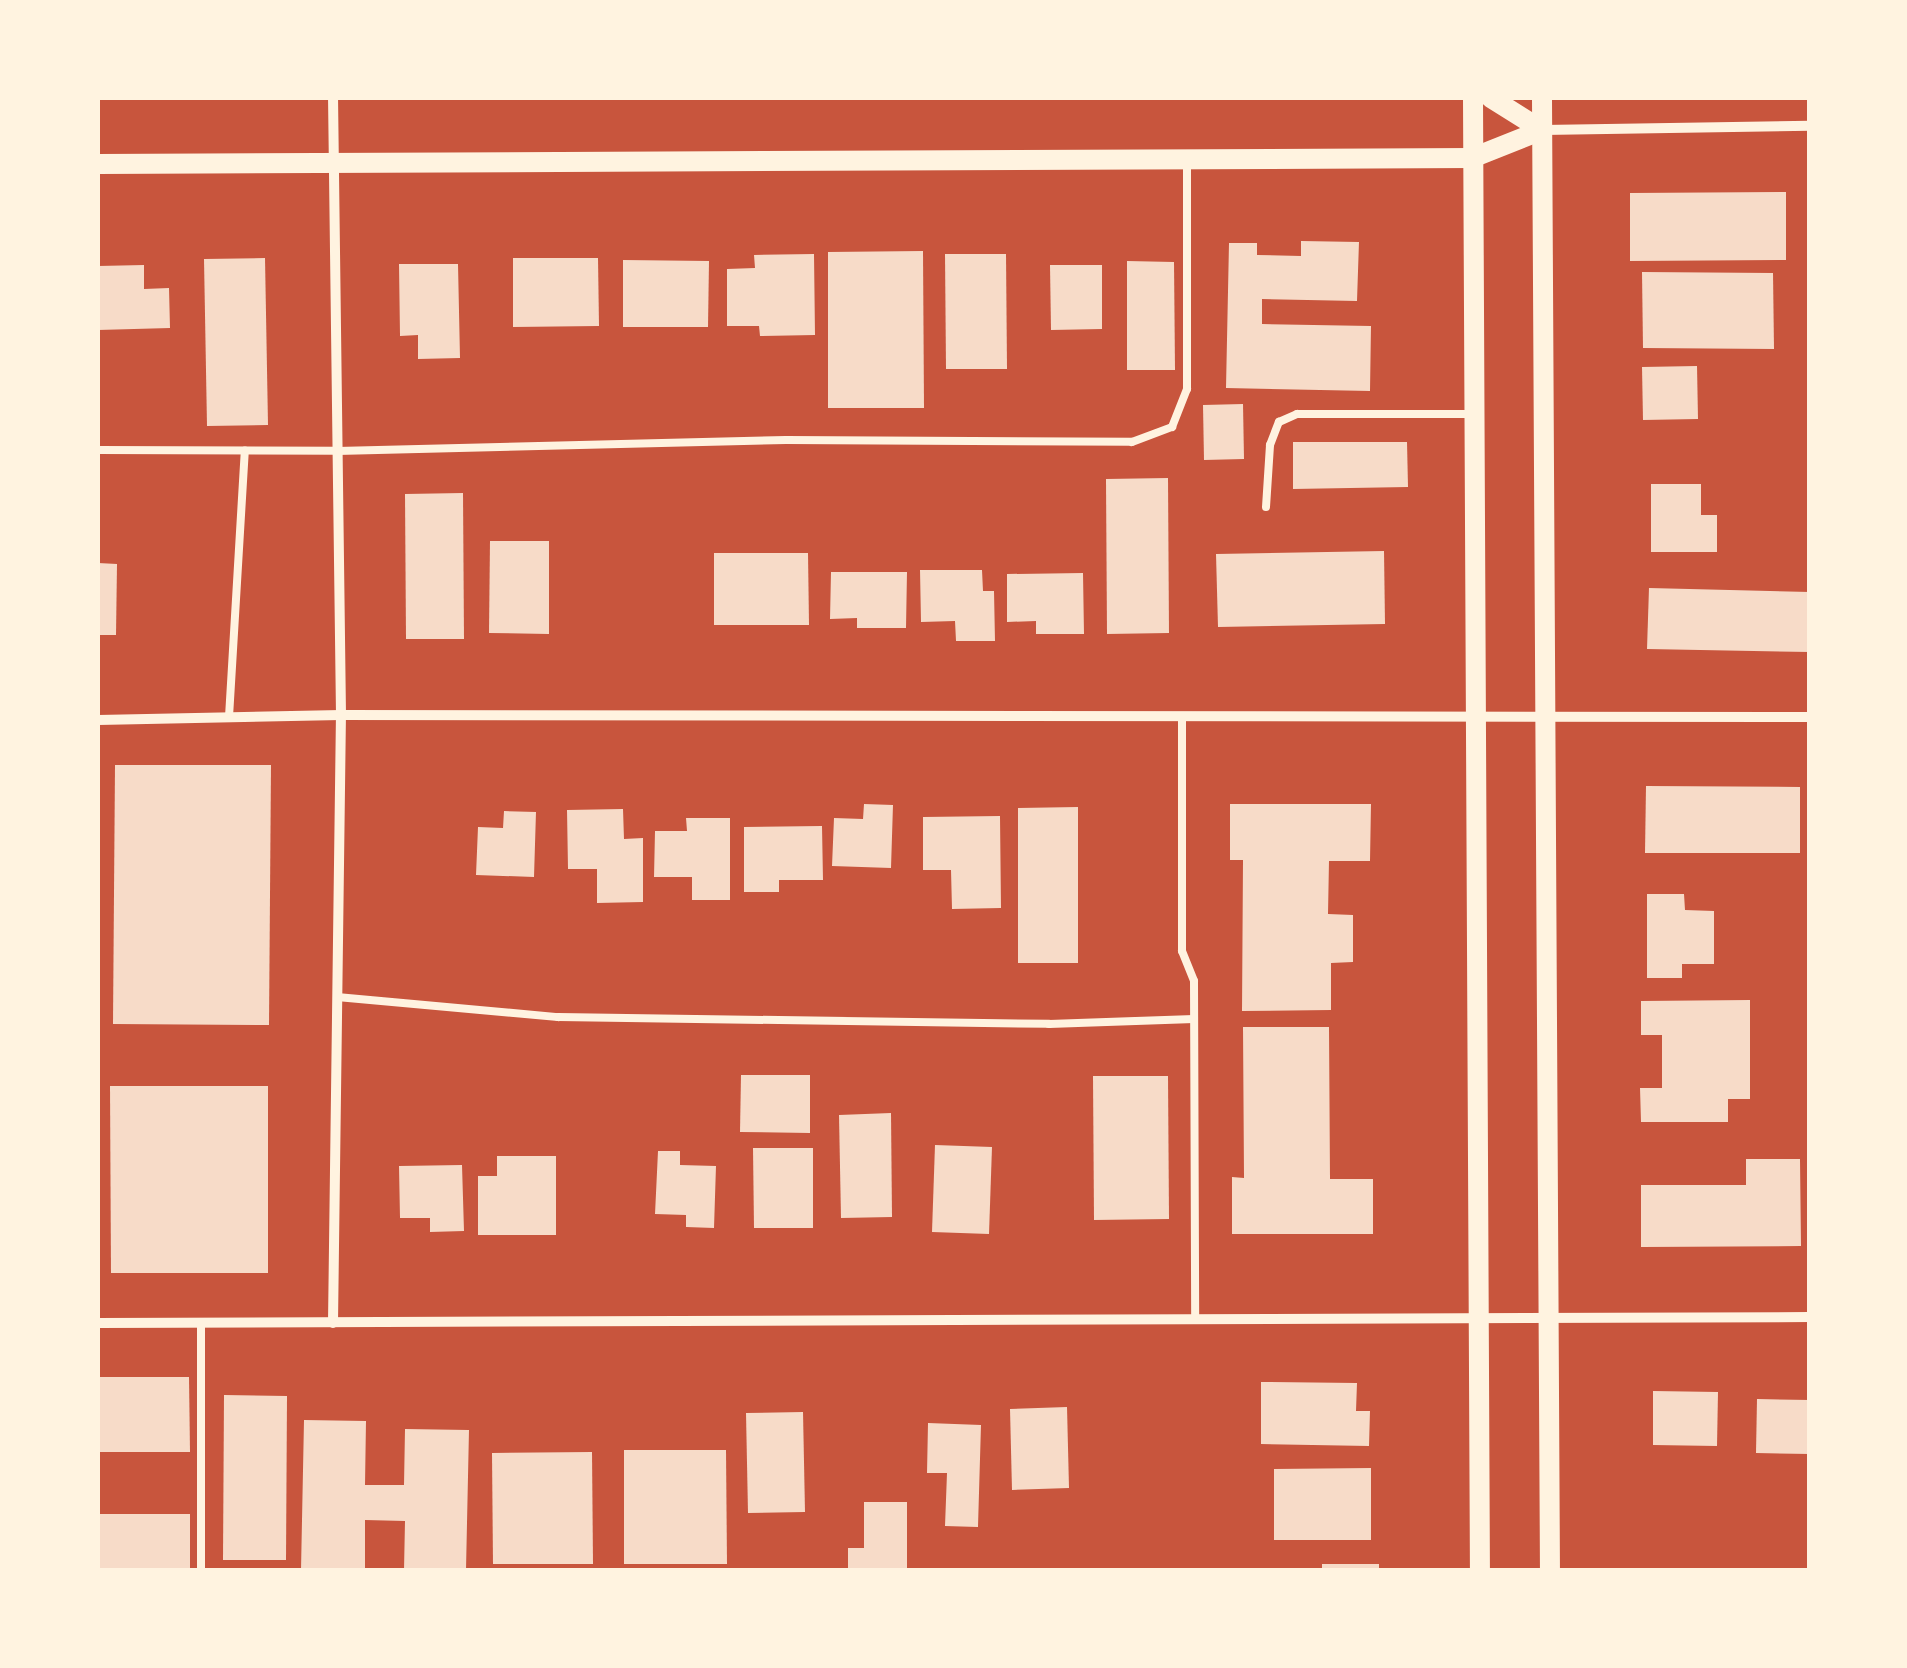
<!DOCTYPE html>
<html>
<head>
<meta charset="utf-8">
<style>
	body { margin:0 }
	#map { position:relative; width:1907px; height:1668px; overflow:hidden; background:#c8553d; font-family:Arial,sans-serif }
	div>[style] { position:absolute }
	.building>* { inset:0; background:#f7dbc8 }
	.service>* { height:8px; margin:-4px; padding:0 4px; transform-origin:4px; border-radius:4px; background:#fff3e0 }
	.minor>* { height:10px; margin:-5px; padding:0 5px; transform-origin:5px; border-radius:5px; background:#fff3e0 }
	.secondary>* { height:20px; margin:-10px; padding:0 10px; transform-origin:10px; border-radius:10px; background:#fff3e0 }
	span { translate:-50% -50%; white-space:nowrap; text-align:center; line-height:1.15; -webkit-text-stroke:10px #fff3e0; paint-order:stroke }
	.frame { position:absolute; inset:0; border:100px solid #fff3e0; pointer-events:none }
</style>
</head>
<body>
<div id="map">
	<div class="building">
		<i style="clip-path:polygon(1786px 192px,1786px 260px,1630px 261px,1630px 193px)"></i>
		<i style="clip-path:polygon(1301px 241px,1359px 242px,1357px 301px,1262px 299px,1262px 324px,1371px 326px,1370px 391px,1226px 388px,1229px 243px,1257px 243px,1257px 255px,1301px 256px)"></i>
		<i style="clip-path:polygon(923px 251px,924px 408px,828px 408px,828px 252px)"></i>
		<i style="clip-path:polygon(814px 254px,815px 335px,760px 336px,759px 326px,727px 326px,727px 269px,755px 268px,754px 255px)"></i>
		<i style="clip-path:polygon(945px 254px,1006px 254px,1007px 369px,946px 369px)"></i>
		<i style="clip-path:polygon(265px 258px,268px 425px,207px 426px,204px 259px)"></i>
		<i style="clip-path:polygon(513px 258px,598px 258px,599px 326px,513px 327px)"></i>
		<i style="clip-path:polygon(623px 260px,709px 261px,708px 327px,623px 327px)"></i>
		<i style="clip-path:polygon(1127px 261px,1174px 262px,1175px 370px,1127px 370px)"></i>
		<i style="clip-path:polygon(399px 264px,458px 264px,460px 358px,418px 359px,418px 335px,400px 336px)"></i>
		<i style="clip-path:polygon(144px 265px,144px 289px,169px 288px,170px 328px,98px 330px,98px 266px)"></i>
		<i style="clip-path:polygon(1050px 265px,1102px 265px,1102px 329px,1051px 330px)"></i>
		<i style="clip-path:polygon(1642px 272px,1773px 273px,1774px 349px,1643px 348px)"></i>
		<i style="clip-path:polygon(1697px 366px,1698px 419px,1643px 420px,1642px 367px)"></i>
		<i style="clip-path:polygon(1243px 404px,1244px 459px,1204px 460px,1203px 405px)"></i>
		<i style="clip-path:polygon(1293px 442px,1407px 442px,1408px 487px,1293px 489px)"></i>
		<i style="clip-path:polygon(1168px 478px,1169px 633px,1107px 634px,1106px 479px)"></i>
		<i style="clip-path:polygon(1651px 484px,1701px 484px,1701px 515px,1717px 515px,1717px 552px,1651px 552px)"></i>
		<i style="clip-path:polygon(463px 493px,464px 639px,406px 639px,405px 494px)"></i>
		<i style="clip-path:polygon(490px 541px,549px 541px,549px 634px,489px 633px)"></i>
		<i style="clip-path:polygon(1384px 551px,1385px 624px,1218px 627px,1216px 554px)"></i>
		<i style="clip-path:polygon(714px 553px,808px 553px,809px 625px,714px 625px)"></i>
		<i style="clip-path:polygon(98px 563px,117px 564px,116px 635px,98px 635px)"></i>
		<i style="clip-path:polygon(920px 570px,982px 570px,983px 591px,994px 591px,995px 641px,956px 641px,955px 621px,921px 622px)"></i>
		<i style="clip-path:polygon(831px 572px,907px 572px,906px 628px,857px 628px,857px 618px,830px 619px)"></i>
		<i style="clip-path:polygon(1083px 573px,1084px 634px,1036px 634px,1036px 621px,1007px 622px,1007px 574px)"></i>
		<i style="clip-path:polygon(1649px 588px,1810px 592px,1810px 652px,1647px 649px)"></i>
		<i style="clip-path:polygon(115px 765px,271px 765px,269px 1025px,113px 1024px)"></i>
		<i style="clip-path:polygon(1646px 786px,1800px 787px,1800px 853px,1645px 853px)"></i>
		<i style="clip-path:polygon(864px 804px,893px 805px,891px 868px,832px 866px,834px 818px,863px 819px)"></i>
		<i style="clip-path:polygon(1230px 804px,1371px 804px,1370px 861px,1329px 861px,1328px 914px,1353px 915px,1353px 962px,1331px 963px,1331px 1010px,1242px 1011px,1243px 860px,1230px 860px)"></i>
		<i style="clip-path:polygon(1078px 807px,1078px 963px,1018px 963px,1018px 808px)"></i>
		<i style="clip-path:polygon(623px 809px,624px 839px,643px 838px,643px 902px,597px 903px,597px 869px,568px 869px,567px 810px)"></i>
		<i style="clip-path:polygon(504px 811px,536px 812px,534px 877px,476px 875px,478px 827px,503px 828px)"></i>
		<i style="clip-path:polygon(1000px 816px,1001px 908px,952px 909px,951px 870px,923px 870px,923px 817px)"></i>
		<i style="clip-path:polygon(686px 818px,730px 818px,730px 900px,692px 900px,692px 877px,654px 877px,655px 831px,687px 831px)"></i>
		<i style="clip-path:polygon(822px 826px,823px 880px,779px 880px,779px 892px,744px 892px,744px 827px)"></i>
		<i style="clip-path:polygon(1647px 894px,1684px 894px,1685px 910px,1714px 911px,1714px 964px,1682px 964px,1682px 978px,1647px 978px)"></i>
		<i style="clip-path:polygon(1750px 1000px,1750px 1099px,1728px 1099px,1728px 1122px,1641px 1122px,1640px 1088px,1662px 1088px,1662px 1035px,1641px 1035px,1641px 1001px)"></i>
		<i style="clip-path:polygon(1243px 1027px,1329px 1027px,1330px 1179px,1373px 1179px,1373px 1234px,1232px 1234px,1232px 1177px,1244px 1178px)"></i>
		<i style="clip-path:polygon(741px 1075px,810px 1075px,810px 1133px,740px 1132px)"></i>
		<i style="clip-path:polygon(1093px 1076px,1168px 1076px,1169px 1219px,1094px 1220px)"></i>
		<i style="clip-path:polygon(110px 1086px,268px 1086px,268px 1273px,111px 1273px)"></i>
		<i style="clip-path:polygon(891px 1113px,892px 1217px,841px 1218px,839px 1115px)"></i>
		<i style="clip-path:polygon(935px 1145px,992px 1147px,989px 1234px,932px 1232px)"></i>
		<i style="clip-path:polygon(753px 1148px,813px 1148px,813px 1228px,754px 1228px)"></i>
		<i style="clip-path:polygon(658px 1151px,680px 1151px,680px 1165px,716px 1166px,714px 1228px,686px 1227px,686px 1215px,655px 1214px)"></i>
		<i style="clip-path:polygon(497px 1156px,556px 1156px,556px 1235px,478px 1235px,478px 1176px,497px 1176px)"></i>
		<i style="clip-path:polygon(1746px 1159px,1800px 1159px,1801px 1246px,1641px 1247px,1641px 1185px,1746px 1185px)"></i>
		<i style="clip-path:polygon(462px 1165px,464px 1231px,430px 1232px,430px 1218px,400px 1218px,399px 1166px)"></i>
		<i style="clip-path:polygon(98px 1377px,189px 1377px,190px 1452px,98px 1452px)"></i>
		<i style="clip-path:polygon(1261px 1382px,1357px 1383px,1356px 1411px,1370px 1411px,1369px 1446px,1261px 1444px)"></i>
		<i style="clip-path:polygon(1653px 1391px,1718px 1392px,1717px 1446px,1653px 1445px)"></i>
		<i style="clip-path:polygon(224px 1395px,287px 1396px,286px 1560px,223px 1560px)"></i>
		<i style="clip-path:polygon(1757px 1399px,1810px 1400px,1810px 1454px,1756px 1453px)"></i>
		<i style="clip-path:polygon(1067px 1407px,1069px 1488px,1012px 1490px,1010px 1409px)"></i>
		<i style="clip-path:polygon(803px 1412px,805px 1512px,748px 1513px,746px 1413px)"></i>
		<i style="clip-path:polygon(304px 1420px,366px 1421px,365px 1485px,404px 1485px,405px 1429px,469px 1430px,466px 1570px,404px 1570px,405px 1521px,365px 1520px,365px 1570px,301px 1570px)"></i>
		<i style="clip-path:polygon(928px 1423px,981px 1425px,978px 1527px,945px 1526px,947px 1473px,927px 1473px)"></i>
		<i style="clip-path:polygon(624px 1450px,726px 1450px,727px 1564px,624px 1564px)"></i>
		<i style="clip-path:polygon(592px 1452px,593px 1564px,493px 1564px,492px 1453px)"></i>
		<i style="clip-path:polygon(1371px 1468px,1371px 1540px,1274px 1540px,1274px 1469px)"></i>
		<i style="clip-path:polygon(864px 1502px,907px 1502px,907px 1570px,848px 1570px,848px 1548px,864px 1548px)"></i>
		<i style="clip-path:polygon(98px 1514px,190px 1514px,190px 1570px,98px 1570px)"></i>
		<i style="clip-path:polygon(1322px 1564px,1379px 1564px,1379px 1570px,1322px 1570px)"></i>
	</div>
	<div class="service">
		<i style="left:98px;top:450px;width:239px;rotate:0.2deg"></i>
		<i style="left:337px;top:451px;width:449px;rotate:-1.4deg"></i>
		<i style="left:786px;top:440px;width:346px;rotate:0.3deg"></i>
		<i style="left:1132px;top:442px;width:43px;rotate:-20.6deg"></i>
		<i style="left:1172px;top:427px;width:41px;rotate:-68.5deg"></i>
		<i style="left:1187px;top:389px;width:227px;rotate:-90deg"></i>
		<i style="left:1266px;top:507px;width:62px;rotate:-86.3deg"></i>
		<i style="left:1270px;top:445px;width:25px;rotate:-69deg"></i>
		<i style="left:1279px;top:422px;width:20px;rotate:-24deg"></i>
		<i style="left:1297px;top:414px;width:173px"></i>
		<i style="left:229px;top:717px;width:267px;rotate:-86.6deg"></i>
		<i style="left:1182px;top:718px;width:233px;rotate:90deg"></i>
		<i style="left:1182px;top:951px;width:32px;rotate:68deg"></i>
		<i style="left:1194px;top:981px;width:337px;rotate:89.8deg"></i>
		<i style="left:337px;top:997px;width:222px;rotate:5.2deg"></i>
		<i style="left:558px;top:1017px;width:491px;rotate:0.8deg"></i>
		<i style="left:1049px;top:1024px;width:145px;rotate:-2deg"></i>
		<i style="left:201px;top:1323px;width:247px;rotate:90deg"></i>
	</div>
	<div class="minor">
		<i style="left:1543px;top:130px;width:267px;rotate:-0.9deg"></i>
		<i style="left:98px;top:720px;width:243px;rotate:-1.2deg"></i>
		<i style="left:341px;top:715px;width:1469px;rotate:0.08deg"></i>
		<i style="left:98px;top:1323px;width:1712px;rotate:-0.2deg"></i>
		<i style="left:333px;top:1323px;width:608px;rotate:-89.25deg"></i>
		<i style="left:341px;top:715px;width:617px;rotate:-90.74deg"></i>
	</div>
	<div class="secondary">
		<i style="left:1473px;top:98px;width:1472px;rotate:89.73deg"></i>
		<i style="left:1491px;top:98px;width:60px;rotate:32.1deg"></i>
		<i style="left:1542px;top:98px;width:1472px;rotate:89.69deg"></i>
		<i style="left:98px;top:164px;width:1374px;rotate:-0.25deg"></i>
		<i style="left:1472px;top:158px;width:75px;rotate:-21.8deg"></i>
	</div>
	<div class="frame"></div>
</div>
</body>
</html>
